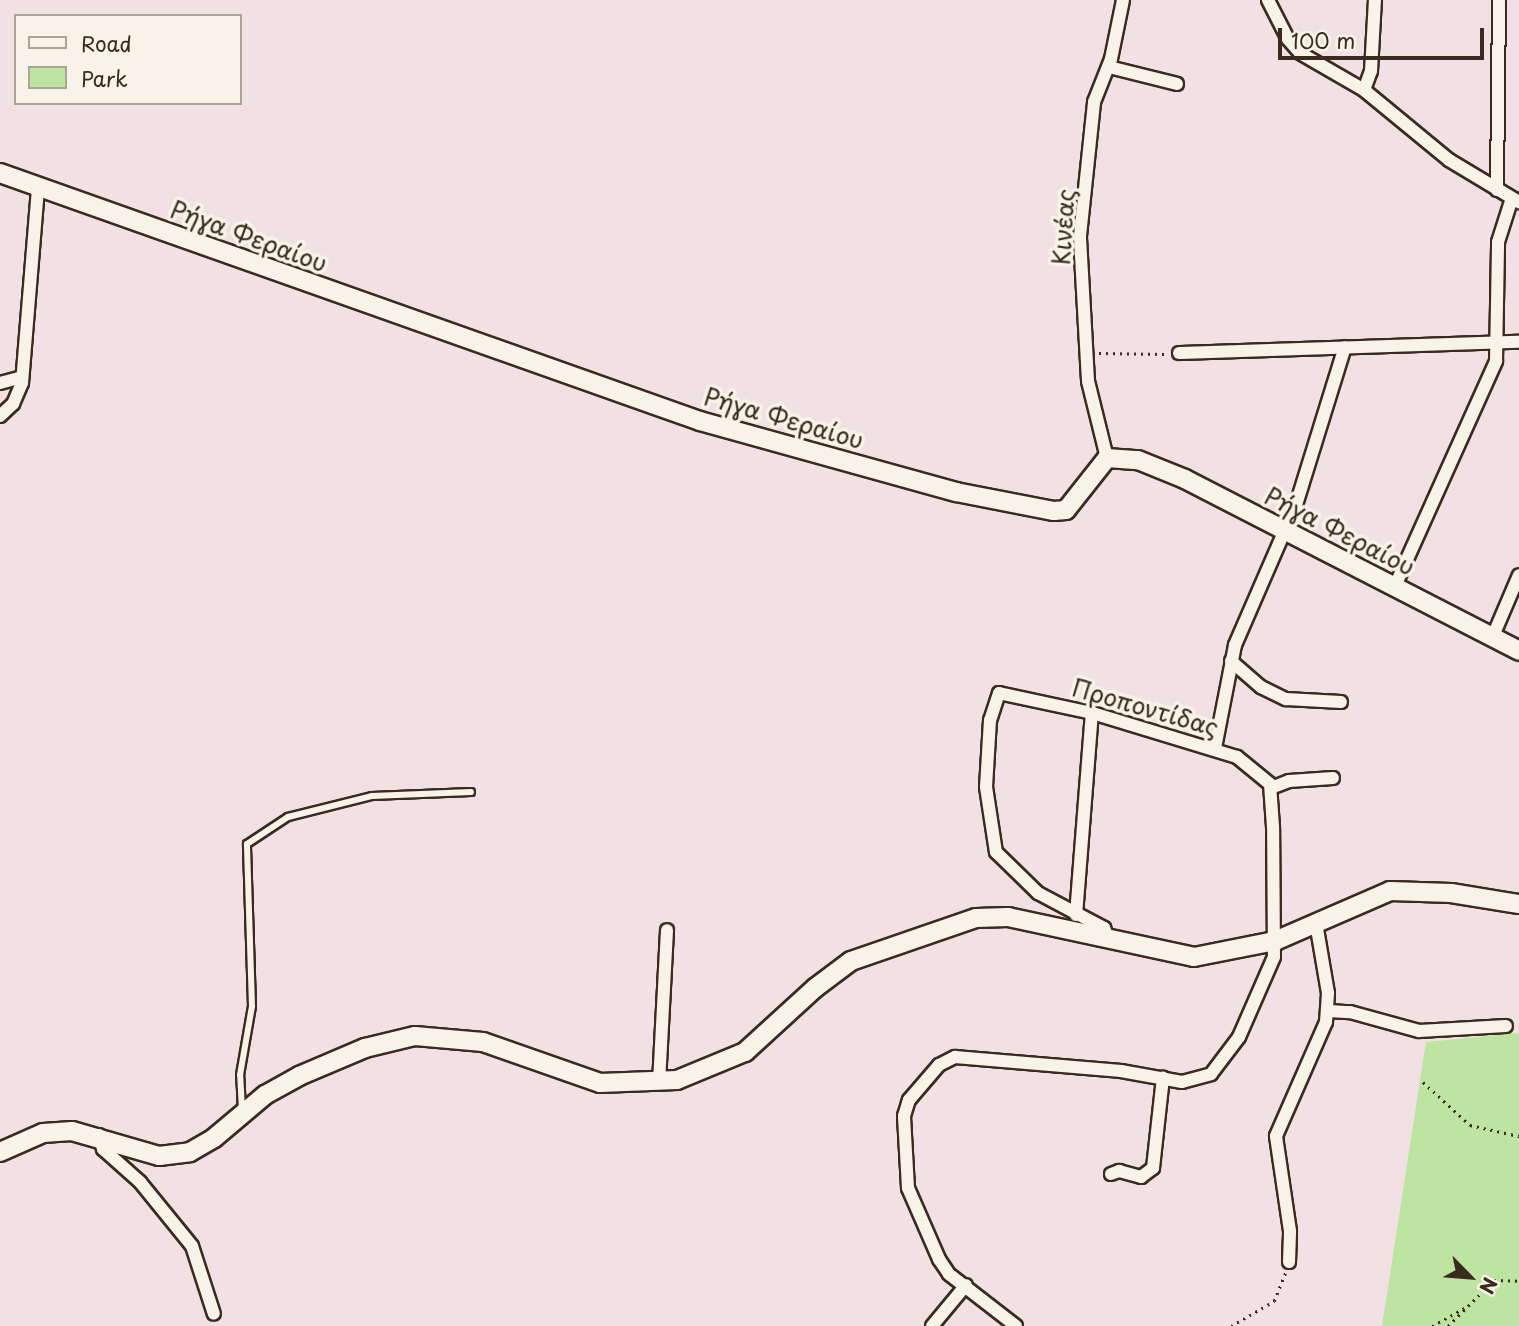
<!DOCTYPE html>
<html>
<head>
<meta charset="utf-8">
<style>
	body { margin:0 }
	#map { position:relative; width:1519px; height:1326px; overflow:hidden; background:#f1e1e4; font-family:"Playpen Sans",sans-serif }
	div>[style] { position:absolute }
	.green>* { inset:0; background:#bde4a0 }
	.path>* { height:2.5px; margin-top:-1.25px; transform-origin:0; background:repeating-linear-gradient(90deg,#3b2a1e 0 2px,transparent 0 7px) }
	.roads { filter:drop-shadow(2px 0 #3b2a1e) drop-shadow(-2px 0 #3b2a1e) drop-shadow(0 2px #3b2a1e) drop-shadow(0 -2px #3b2a1e) }
	.lane>* { height:6px; margin:-3px; padding:0 3px; transform-origin:3px; border-radius:3px; background:#f7f3e8 }
	.street>* { height:12px; margin:-6px; padding:0 6px; transform-origin:6px; border-radius:6px; background:#f7f3e8 }
	.secondary>* { height:18px; margin:-9px; padding:0 9px; transform-origin:9px; border-radius:9px; background:#f7f3e8 }
	span { translate:-50% -50%; white-space:nowrap; text-align:center; line-height:1.15; -webkit-text-stroke:7px #f7f3e8; paint-order:stroke }
	.street-label { font-size:24px; color:#3b2a1e }
	.legend { position:absolute; left:14px; top:14px; width:228px; height:91px; box-sizing:border-box; background:#f7f3e8; border:2px solid #aca397; margin:0; padding:9px 12px; list-style:none; font-size:21px; color:#3b2a1e }
	.legend li { display:flex; align-items:center; gap:14px; height:35px }
	.legend b { width:35px; border:2px solid #aca397 }
	.north { position:absolute; left:1435px; top:1242px; width:70px; height:70px; -webkit-text-stroke:5px #f7f3e8; paint-order:stroke; rotate:115deg; font-size:19px; font-weight:700; line-height:28px; text-align:center; color:#3b2a1e }
	.north::after { content:''; display:block; margin:auto; width:24px; height:32px; background:#3b2a1e; clip-path:polygon(50% 0,100% 100%,50% 72%,0 100%) }
	.scale { position:absolute; left:1278px; top:28px; width:206px; height:32px; box-sizing:border-box; border:4px solid #3b2a1e; border-top:0; padding-left:9px; font-size:21px; line-height:24px; white-space:nowrap; color:#3b2a1e; -webkit-text-stroke:5px #f7f3e8; paint-order:stroke }
</style>
</head>
<body>
<div id="map">
	<div class="green">
		<i style="clip-path:polygon(1519px 1033px,1519px 1326px,1382px 1326px,1426px 1042px)"></i>
	</div>
	<div class="path">
		<i style="left:1099px;top:353px;width:66px;rotate:0.9deg"></i>
		<i style="left:1423px;top:1082px;width:64px;rotate:42.5deg"></i>
		<i style="left:1470px;top:1125px;width:50px;rotate:12.7deg"></i>
		<i style="left:1231px;top:1326px;width:50px;rotate:-30.2deg"></i>
		<i style="left:1274px;top:1301px;width:31px;rotate:-68deg"></i>
		<i style="left:1432px;top:1326px;width:38px;rotate:-29deg"></i>
		<i style="left:1448px;top:1326px;width:65px;rotate:-45deg"></i>
		<i style="left:1494px;top:1280px;width:25px;rotate:2deg"></i>
	</div>
	<div class="roads">
		<div class="lane">
			<i style="left:242px;top:1110px;width:35px;rotate:-93deg"></i>
			<i style="left:240px;top:1075px;width:70px;rotate:-80.1deg"></i>
			<i style="left:252px;top:1006px;width:162px;rotate:-91.8deg"></i>
			<i style="left:247px;top:844px;width:49px;rotate:-33.4deg"></i>
			<i style="left:288px;top:817px;width:87px;rotate:-14deg"></i>
			<i style="left:372px;top:796px;width:99px;rotate:-2.3deg"></i>
		</div>
		<div class="street">
			<i style="left:1268px;top:0;width:44px;rotate:62.9deg"></i>
			<i style="left:1288px;top:39px;width:18px;rotate:49deg"></i>
			<i style="left:1300px;top:53px;width:74px;rotate:30deg"></i>
			<i style="left:1364px;top:90px;width:110px;rotate:39.5deg"></i>
			<i style="left:1449px;top:160px;width:82px;rotate:31deg"></i>
			<i style="left:1109px;top:67px;width:70px;rotate:14deg"></i>
			<i style="left:1364px;top:90px;width:20px;rotate:-70deg"></i>
			<i style="left:1371px;top:71px;width:71px;rotate:-86.8deg"></i>
			<i style="left:1497px;top:190px;width:190px;rotate:-89.4deg"></i>
			<i style="left:1179px;top:353px;width:340px;rotate:-1.9deg"></i>
			<i style="left:0;top:383px;width:23px;rotate:-15deg"></i>
			<i style="left:0;top:416px;width:18px;rotate:-43deg"></i>
			<i style="left:13px;top:404px;width:23px;rotate:-67deg"></i>
			<i style="left:22px;top:383px;width:196px;rotate:-85.3deg"></i>
			<i style="left:1107px;top:458px;width:79px;rotate:-103.9deg"></i>
			<i style="left:1088px;top:381px;width:145px;rotate:-93.2deg"></i>
			<i style="left:1080px;top:236px;width:135px;rotate:-84deg"></i>
			<i style="left:1094px;top:102px;width:46px;rotate:-68.4deg"></i>
			<i style="left:1111px;top:59px;width:60px;rotate:-78.5deg"></i>
			<i style="left:1395px;top:586px;width:247px;rotate:-65.8deg"></i>
			<i style="left:1496px;top:361px;width:119px;rotate:-89deg"></i>
			<i style="left:1498px;top:242px;width:46px;rotate:-72.3deg"></i>
			<i style="left:1493px;top:636px;width:66px;rotate:-66.9deg"></i>
			<i style="left:1231px;top:661px;width:40px;rotate:41deg"></i>
			<i style="left:1261px;top:687px;width:28px;rotate:26deg"></i>
			<i style="left:1286px;top:699px;width:55px;rotate:3.1deg"></i>
			<i style="left:1215px;top:748px;width:105px;rotate:-79deg"></i>
			<i style="left:1235px;top:645px;width:153px;rotate:-66.5deg"></i>
			<i style="left:1296px;top:505px;width:165px;rotate:-72.8deg"></i>
			<i style="left:1271px;top:788px;width:19px;rotate:-21deg"></i>
			<i style="left:1289px;top:781px;width:44px;rotate:-3.9deg"></i>
			<i style="left:1076px;top:915px;width:203px;rotate:-85.5deg"></i>
			<i style="left:1328px;top:1011px;width:22px;rotate:3deg"></i>
			<i style="left:1350px;top:1012px;width:72px;rotate:15.4deg"></i>
			<i style="left:1419px;top:1031px;width:87px;rotate:-3.3deg"></i>
			<i style="left:659px;top:1083px;width:153px;rotate:-87deg"></i>
			<i style="left:99px;top:1135px;width:15px;rotate:74deg"></i>
			<i style="left:103px;top:1149px;width:50px;rotate:41.7deg"></i>
			<i style="left:140px;top:1182px;width:82px;rotate:50.9deg"></i>
			<i style="left:192px;top:1246px;width:71px;rotate:72.1deg"></i>
			<i style="left:1111px;top:1174px;width:9px;rotate:-21deg"></i>
			<i style="left:1119px;top:1171px;width:23px;rotate:15deg"></i>
			<i style="left:1141px;top:1177px;width:15px;rotate:-37deg"></i>
			<i style="left:1153px;top:1168px;width:91px;rotate:-83.7deg"></i>
			<i style="left:1289px;top:1262px;width:31px;rotate:-88deg"></i>
			<i style="left:1290px;top:1231px;width:96px;rotate:-98.4deg"></i>
			<i style="left:1276px;top:1136px;width:124px;rotate:-66.3deg"></i>
			<i style="left:1326px;top:1022px;width:29px;rotate:-86deg"></i>
			<i style="left:1328px;top:993px;width:71px;rotate:-99.7deg"></i>
			<i style="left:932px;top:1326px;width:53px;rotate:-50.3deg"></i>
			<i style="left:1016px;top:1326px;width:85px;rotate:-142.2deg"></i>
			<i style="left:949px;top:1274px;width:18px;rotate:-124deg"></i>
			<i style="left:939px;top:1259px;width:77px;rotate:-113.6deg"></i>
			<i style="left:908px;top:1188px;width:72px;rotate:-93.2deg"></i>
			<i style="left:904px;top:1116px;width:17px;rotate:-73deg"></i>
			<i style="left:909px;top:1100px;width:46px;rotate:-49.4deg"></i>
			<i style="left:939px;top:1065px;width:18px;rotate:-27deg"></i>
			<i style="left:955px;top:1057px;width:167px;rotate:4.8deg"></i>
			<i style="left:1121px;top:1071px;width:62px;rotate:10.2deg"></i>
			<i style="left:1182px;top:1082px;width:30px;rotate:-15deg"></i>
			<i style="left:1211px;top:1074px;width:46px;rotate:-52.9deg"></i>
			<i style="left:1239px;top:1037px;width:87px;rotate:-66.4deg"></i>
			<i style="left:1274px;top:957px;width:130px;rotate:-90.4deg"></i>
			<i style="left:1273px;top:827px;width:43px;rotate:-94deg"></i>
			<i style="left:1270px;top:784px;width:43px;rotate:-140.7deg"></i>
			<i style="left:1237px;top:757px;width:152px;rotate:-163.1deg"></i>
			<i style="left:1092px;top:713px;width:95px;rotate:-167.9deg"></i>
			<i style="left:999px;top:693px;width:28px;rotate:108deg"></i>
			<i style="left:990px;top:720px;width:67px;rotate:93.4deg"></i>
			<i style="left:986px;top:787px;width:66px;rotate:81.3deg"></i>
			<i style="left:996px;top:852px;width:59px;rotate:44.3deg"></i>
			<i style="left:1038px;top:893px;width:75px;rotate:27.9deg"></i>
			<i style="left:1104px;top:928px;width:14px;rotate:69deg"></i>
		</div>
		<div class="secondary">
			<i style="left:0;top:173px;width:743px;rotate:19.51deg"></i>
			<i style="left:700px;top:421px;width:266px;rotate:15.5deg"></i>
			<i style="left:956px;top:492px;width:100px;rotate:11deg"></i>
			<i style="left:1054px;top:511px;width:12px;rotate:-5deg"></i>
			<i style="left:1066px;top:510px;width:66px;rotate:-51.7deg"></i>
			<i style="left:1107px;top:458px;width:31px;rotate:4deg"></i>
			<i style="left:1138px;top:460px;width:51px;rotate:22deg"></i>
			<i style="left:1185px;top:479px;width:376px;rotate:27.2deg"></i>
			<i style="left:0;top:1152px;width:47px;rotate:-23.8deg"></i>
			<i style="left:43px;top:1133px;width:29px;rotate:-4deg"></i>
			<i style="left:72px;top:1131px;width:91px;rotate:16deg"></i>
			<i style="left:159px;top:1156px;width:31px;rotate:-7deg"></i>
			<i style="left:190px;top:1152px;width:28px;rotate:-30deg"></i>
			<i style="left:214px;top:1138px;width:67px;rotate:-40.1deg"></i>
			<i style="left:265px;top:1095px;width:39px;rotate:-29deg"></i>
			<i style="left:299px;top:1076px;width:72px;rotate:-23deg"></i>
			<i style="left:365px;top:1048px;width:51px;rotate:-13.5deg"></i>
			<i style="left:415px;top:1036px;width:68px;rotate:5deg"></i>
			<i style="left:483px;top:1042px;width:124px;rotate:19.3deg"></i>
			<i style="left:600px;top:1083px;width:77px;rotate:-2.2deg"></i>
			<i style="left:677px;top:1080px;width:74px;rotate:-22.4deg"></i>
			<i style="left:745px;top:1052px;width:95px;rotate:-42.4deg"></i>
			<i style="left:815px;top:988px;width:45px;rotate:-36.9deg"></i>
			<i style="left:851px;top:961px;width:132px;rotate:-19deg"></i>
			<i style="left:976px;top:918px;width:32px;rotate:-2deg"></i>
			<i style="left:1008px;top:917px;width:190px;rotate:12.1deg"></i>
			<i style="left:1194px;top:957px;width:83px;rotate:-11.2deg"></i>
			<i style="left:1275px;top:941px;width:125px;rotate:-23.5deg"></i>
			<i style="left:1390px;top:891px;width:61px;rotate:1.9deg"></i>
			<i style="left:1451px;top:893px;width:69px;rotate:9.2deg"></i>
		</div>
	</div>
	<div class="street-label">
		<span style="left:1063px;top:227px;rotate:-86deg">Κινέας</span>
		<span style="left:249px;top:236px;rotate:20deg">Ρήγα Φεραίου</span>
		<span style="left:784px;top:418px;rotate:16deg">Ρήγα Φεραίου</span>
		<span style="left:1340px;top:531px;rotate:27deg">Ρήγα Φεραίου</span>
		<span style="left:1145px;top:707px;rotate:16deg">Προποντίδας</span>
	</div>
	<ul class="legend">
	<li><b style="height:9px;background:#f7f3e8"></b>Road</li>
	<li><b style="height:19px;background:#bde4a0"></b>Park</li>
	</ul>
	<div class="north">N</div>
	<div class="scale">100 m</div>
</div>
</body>
</html>
